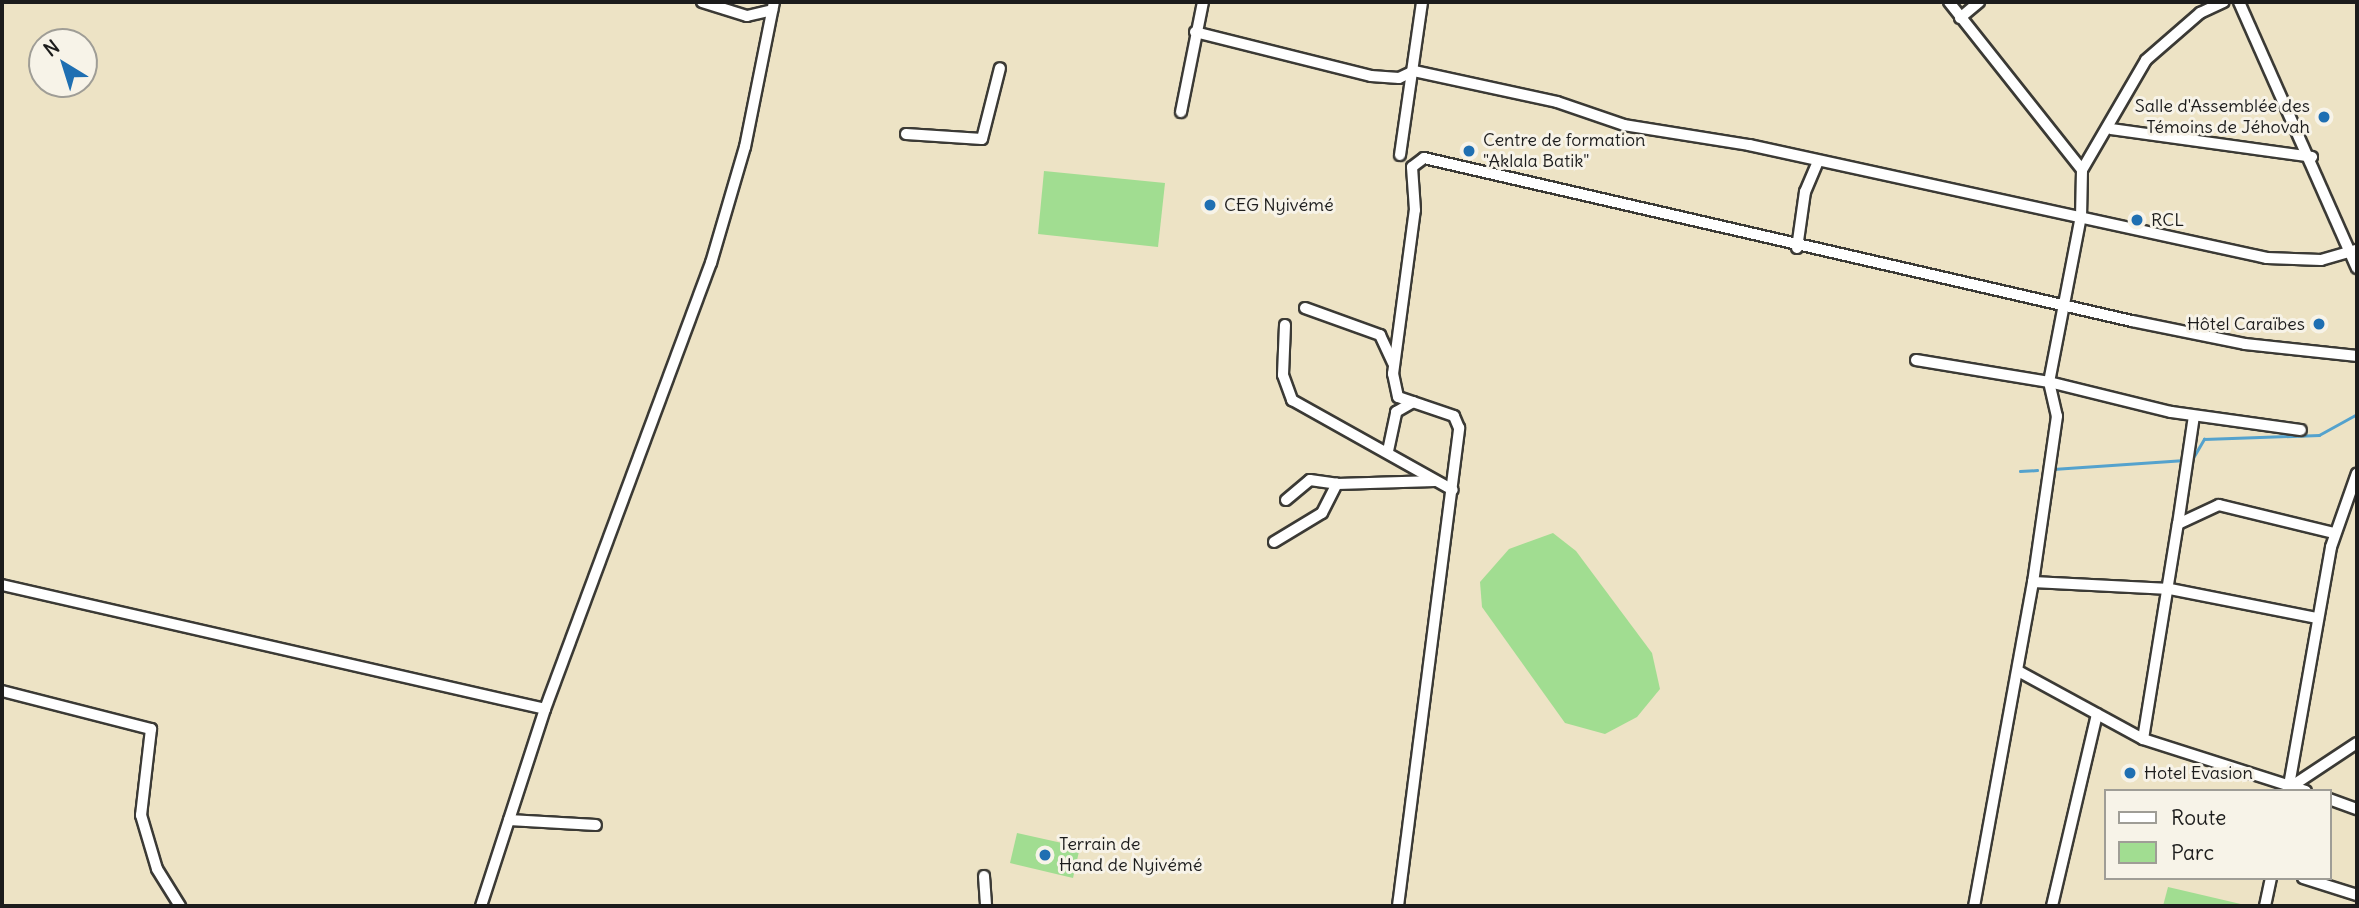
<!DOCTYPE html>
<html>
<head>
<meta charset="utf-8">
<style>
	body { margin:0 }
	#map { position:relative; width:2359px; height:908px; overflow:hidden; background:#ede3c5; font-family:Delius,sans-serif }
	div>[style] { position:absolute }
	.green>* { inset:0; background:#a1dd91 }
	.stream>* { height:2.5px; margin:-1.25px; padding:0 1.25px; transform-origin:1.25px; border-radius:1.25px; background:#54a2cd }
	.roads { filter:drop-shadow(2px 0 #3b3a35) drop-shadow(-2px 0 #3b3a35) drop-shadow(0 2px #3b3a35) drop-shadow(0 -2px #3b3a35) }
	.minor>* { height:10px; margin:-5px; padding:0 5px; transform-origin:5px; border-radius:5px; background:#fff }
	.dots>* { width:19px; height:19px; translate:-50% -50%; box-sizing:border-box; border:4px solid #f7f3e8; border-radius:50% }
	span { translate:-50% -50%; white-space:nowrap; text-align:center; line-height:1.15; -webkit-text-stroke:6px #f7f3e8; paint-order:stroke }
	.poi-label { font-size:18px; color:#1c1c1c }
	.right { translate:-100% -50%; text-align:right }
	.left { translate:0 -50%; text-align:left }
	.frame { position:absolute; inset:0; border:4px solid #1c1c1c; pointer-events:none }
	.legend { position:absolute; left:2104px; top:789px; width:228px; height:91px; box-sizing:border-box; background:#f7f3e8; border:2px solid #9f9d96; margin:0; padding:9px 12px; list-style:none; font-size:21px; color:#1c1c1c }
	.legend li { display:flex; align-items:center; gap:14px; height:35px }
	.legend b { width:35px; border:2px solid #9f9d96 }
	.north { position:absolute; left:28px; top:28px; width:70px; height:70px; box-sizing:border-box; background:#f7f3e8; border:2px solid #9f9d96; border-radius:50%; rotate:322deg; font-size:19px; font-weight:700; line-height:28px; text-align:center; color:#1c1c1c }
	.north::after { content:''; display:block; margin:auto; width:24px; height:32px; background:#1f6fb2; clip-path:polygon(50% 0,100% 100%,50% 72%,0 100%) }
</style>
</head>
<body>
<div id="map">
	<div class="green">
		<i style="clip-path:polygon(1044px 171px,1165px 183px,1158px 247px,1038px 234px)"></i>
		<i style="clip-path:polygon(1553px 533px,1576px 551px,1652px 653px,1660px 689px,1637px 717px,1605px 734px,1565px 723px,1482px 607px,1480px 582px,1509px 549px)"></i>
		<i style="clip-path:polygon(1017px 833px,1080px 847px,1073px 878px,1010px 863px)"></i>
		<i style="clip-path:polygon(2168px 887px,2245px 905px,2245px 906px,2163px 906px)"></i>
	</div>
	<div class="stream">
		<i style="left:2193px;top:458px;width:22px;rotate:-60deg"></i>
		<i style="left:2204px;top:439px;width:115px;rotate:-2deg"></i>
		<i style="left:2319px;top:435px;width:43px;rotate:-28.9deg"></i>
		<i style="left:2053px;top:469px;width:132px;rotate:-3.9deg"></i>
		<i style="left:2020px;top:471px;width:17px;rotate:-3deg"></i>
	</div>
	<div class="roads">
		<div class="minor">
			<i style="left:702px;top:2px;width:47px;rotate:17.3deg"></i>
			<i style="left:747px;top:16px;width:26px;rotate:-13deg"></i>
			<i style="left:1949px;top:2px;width:214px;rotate:51.6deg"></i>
			<i style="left:2082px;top:170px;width:46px;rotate:91.2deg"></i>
			<i style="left:2081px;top:216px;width:169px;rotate:100.9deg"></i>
			<i style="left:2049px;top:382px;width:35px;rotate:77deg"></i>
			<i style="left:2057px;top:416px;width:168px;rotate:98.2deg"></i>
			<i style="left:2033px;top:582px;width:329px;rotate:100.3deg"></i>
			<i style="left:2239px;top:2px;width:291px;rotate:66.1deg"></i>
			<i style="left:1960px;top:18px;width:25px;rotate:-40deg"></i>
			<i style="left:1195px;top:32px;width:181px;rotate:14deg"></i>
			<i style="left:1371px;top:76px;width:28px;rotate:4deg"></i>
			<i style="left:1399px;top:78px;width:17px;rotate:-25deg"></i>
			<i style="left:1414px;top:71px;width:146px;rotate:12.2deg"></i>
			<i style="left:1557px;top:102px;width:71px;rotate:18.9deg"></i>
			<i style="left:1624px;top:125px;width:127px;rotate:9.1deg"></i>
			<i style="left:1749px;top:145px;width:530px;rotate:12.31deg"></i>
			<i style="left:2267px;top:258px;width:54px;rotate:2.1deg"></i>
			<i style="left:2321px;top:260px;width:37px;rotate:-16deg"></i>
			<i style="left:1181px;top:112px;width:112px;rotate:-78.7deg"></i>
			<i style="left:2111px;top:129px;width:203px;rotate:7.9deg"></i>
			<i style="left:906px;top:134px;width:76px;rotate:3.8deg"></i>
			<i style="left:982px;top:139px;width:73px;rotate:-75.8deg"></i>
			<i style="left:1400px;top:155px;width:155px;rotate:-81.8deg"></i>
			<i style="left:2082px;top:170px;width:127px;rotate:-59.8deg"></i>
			<i style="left:2146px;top:60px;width:72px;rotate:-41deg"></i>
			<i style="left:2200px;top:13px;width:26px;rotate:-25deg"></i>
			<i style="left:1797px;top:248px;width:57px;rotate:-81.9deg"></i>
			<i style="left:1805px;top:192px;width:33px;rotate:-67deg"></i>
			<i style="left:1305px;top:308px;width:80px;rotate:19.8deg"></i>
			<i style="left:1380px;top:335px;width:31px;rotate:65deg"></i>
			<i style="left:1285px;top:325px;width:50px;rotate:92.3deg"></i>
			<i style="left:1283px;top:375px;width:27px;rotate:70deg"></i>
			<i style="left:1292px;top:400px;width:184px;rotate:29.2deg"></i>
			<i style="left:1916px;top:360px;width:135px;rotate:9.4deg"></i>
			<i style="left:2049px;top:382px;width:126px;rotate:13.8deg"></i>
			<i style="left:2171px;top:412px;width:131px;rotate:7.9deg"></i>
			<i style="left:1388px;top:451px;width:40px;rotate:-78deg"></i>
			<i style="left:1396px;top:412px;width:20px;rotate:-30deg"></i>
			<i style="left:1286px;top:500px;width:31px;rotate:-40deg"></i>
			<i style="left:1310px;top:480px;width:27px;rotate:8deg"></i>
			<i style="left:2178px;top:524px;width:109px;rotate:-81.6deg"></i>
			<i style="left:1274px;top:542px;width:56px;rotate:-31.1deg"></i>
			<i style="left:1322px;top:513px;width:33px;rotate:-63deg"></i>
			<i style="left:1337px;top:484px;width:98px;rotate:-1.8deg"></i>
			<i style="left:2033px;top:582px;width:137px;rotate:2.9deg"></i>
			<i style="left:2170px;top:589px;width:149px;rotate:11.2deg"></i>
			<i style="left:2px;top:585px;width:557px;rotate:12.86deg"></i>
			<i style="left:2020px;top:672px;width:140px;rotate:28.6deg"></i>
			<i style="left:2143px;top:739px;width:171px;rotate:17.7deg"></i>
			<i style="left:2px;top:691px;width:154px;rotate:14.3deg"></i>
			<i style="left:151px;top:729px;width:87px;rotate:96.6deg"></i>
			<i style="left:141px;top:815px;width:56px;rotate:73.5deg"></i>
			<i style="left:157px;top:869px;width:44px;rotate:58.1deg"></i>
			<i style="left:2143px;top:739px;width:218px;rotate:-80.8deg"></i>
			<i style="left:2178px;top:524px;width:45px;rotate:-24.9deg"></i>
			<i style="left:2219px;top:505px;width:118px;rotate:13.7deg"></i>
			<i style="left:2292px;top:786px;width:78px;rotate:-33.5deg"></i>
			<i style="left:2288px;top:791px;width:248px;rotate:-80deg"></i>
			<i style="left:2331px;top:547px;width:78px;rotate:-70.6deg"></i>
			<i style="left:2329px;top:799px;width:30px;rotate:20deg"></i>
			<i style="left:509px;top:820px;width:87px;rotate:3.3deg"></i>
			<i style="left:984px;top:876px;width:30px;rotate:86deg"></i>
			<i style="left:2303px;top:878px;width:57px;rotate:17.5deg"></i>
			<i style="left:481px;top:906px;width:207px;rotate:-72deg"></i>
			<i style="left:545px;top:709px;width:476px;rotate:-69.6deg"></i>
			<i style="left:711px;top:263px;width:121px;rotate:-73.7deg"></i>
			<i style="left:745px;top:147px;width:148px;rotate:-78.7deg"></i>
			<i style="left:1398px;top:906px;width:482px;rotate:-82.7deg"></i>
			<i style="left:1459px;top:428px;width:13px;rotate:-113deg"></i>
			<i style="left:1454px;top:416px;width:59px;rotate:-161.3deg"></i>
			<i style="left:1398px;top:397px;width:24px;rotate:-102deg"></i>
			<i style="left:1393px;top:374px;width:165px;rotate:-82.4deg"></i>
			<i style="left:1415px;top:210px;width:43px;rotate:-94deg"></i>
			<i style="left:1412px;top:167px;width:15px;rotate:-37deg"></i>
			<i style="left:1424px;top:158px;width:727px;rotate:12.97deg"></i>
			<i style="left:2132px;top:321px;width:115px;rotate:11.5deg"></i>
			<i style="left:2245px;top:344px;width:113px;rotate:6.1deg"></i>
			<i style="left:2052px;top:906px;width:197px;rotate:-76.8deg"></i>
			<i style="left:2265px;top:906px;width:29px;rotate:-78deg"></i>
		</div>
	</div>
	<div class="dots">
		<i style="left:2324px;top:117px;background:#1f6fb2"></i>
		<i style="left:1469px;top:151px;background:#1f6fb2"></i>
		<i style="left:1210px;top:205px;background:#1f6fb2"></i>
		<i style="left:2137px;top:220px;background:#1f6fb2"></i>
		<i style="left:2319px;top:324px;background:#1f6fb2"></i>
		<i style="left:2130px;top:773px;background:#1f6fb2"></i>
		<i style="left:1045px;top:855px;background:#1f6fb2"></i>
	</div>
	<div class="poi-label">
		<span class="right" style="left:2310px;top:117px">Salle d'Assemblée des<br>Témoins de Jéhovah</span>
		<span class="left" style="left:1483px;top:151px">Centre de formation<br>"Aklala Batik"</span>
		<span class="left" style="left:1224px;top:205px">CEG Nyivémé</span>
		<span class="left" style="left:2151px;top:220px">RCL</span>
		<span class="right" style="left:2305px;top:324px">Hôtel Caraïbes</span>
		<span class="left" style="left:2144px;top:773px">Hotel Evasion</span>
		<span class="left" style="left:1059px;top:855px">Terrain de<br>Hand de Nyivémé</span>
	</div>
	<div class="frame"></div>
	<ul class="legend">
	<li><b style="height:9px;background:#fff"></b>Route</li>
	<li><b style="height:19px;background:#a1dd91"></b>Parc</li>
	</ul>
	<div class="north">N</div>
</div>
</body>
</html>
